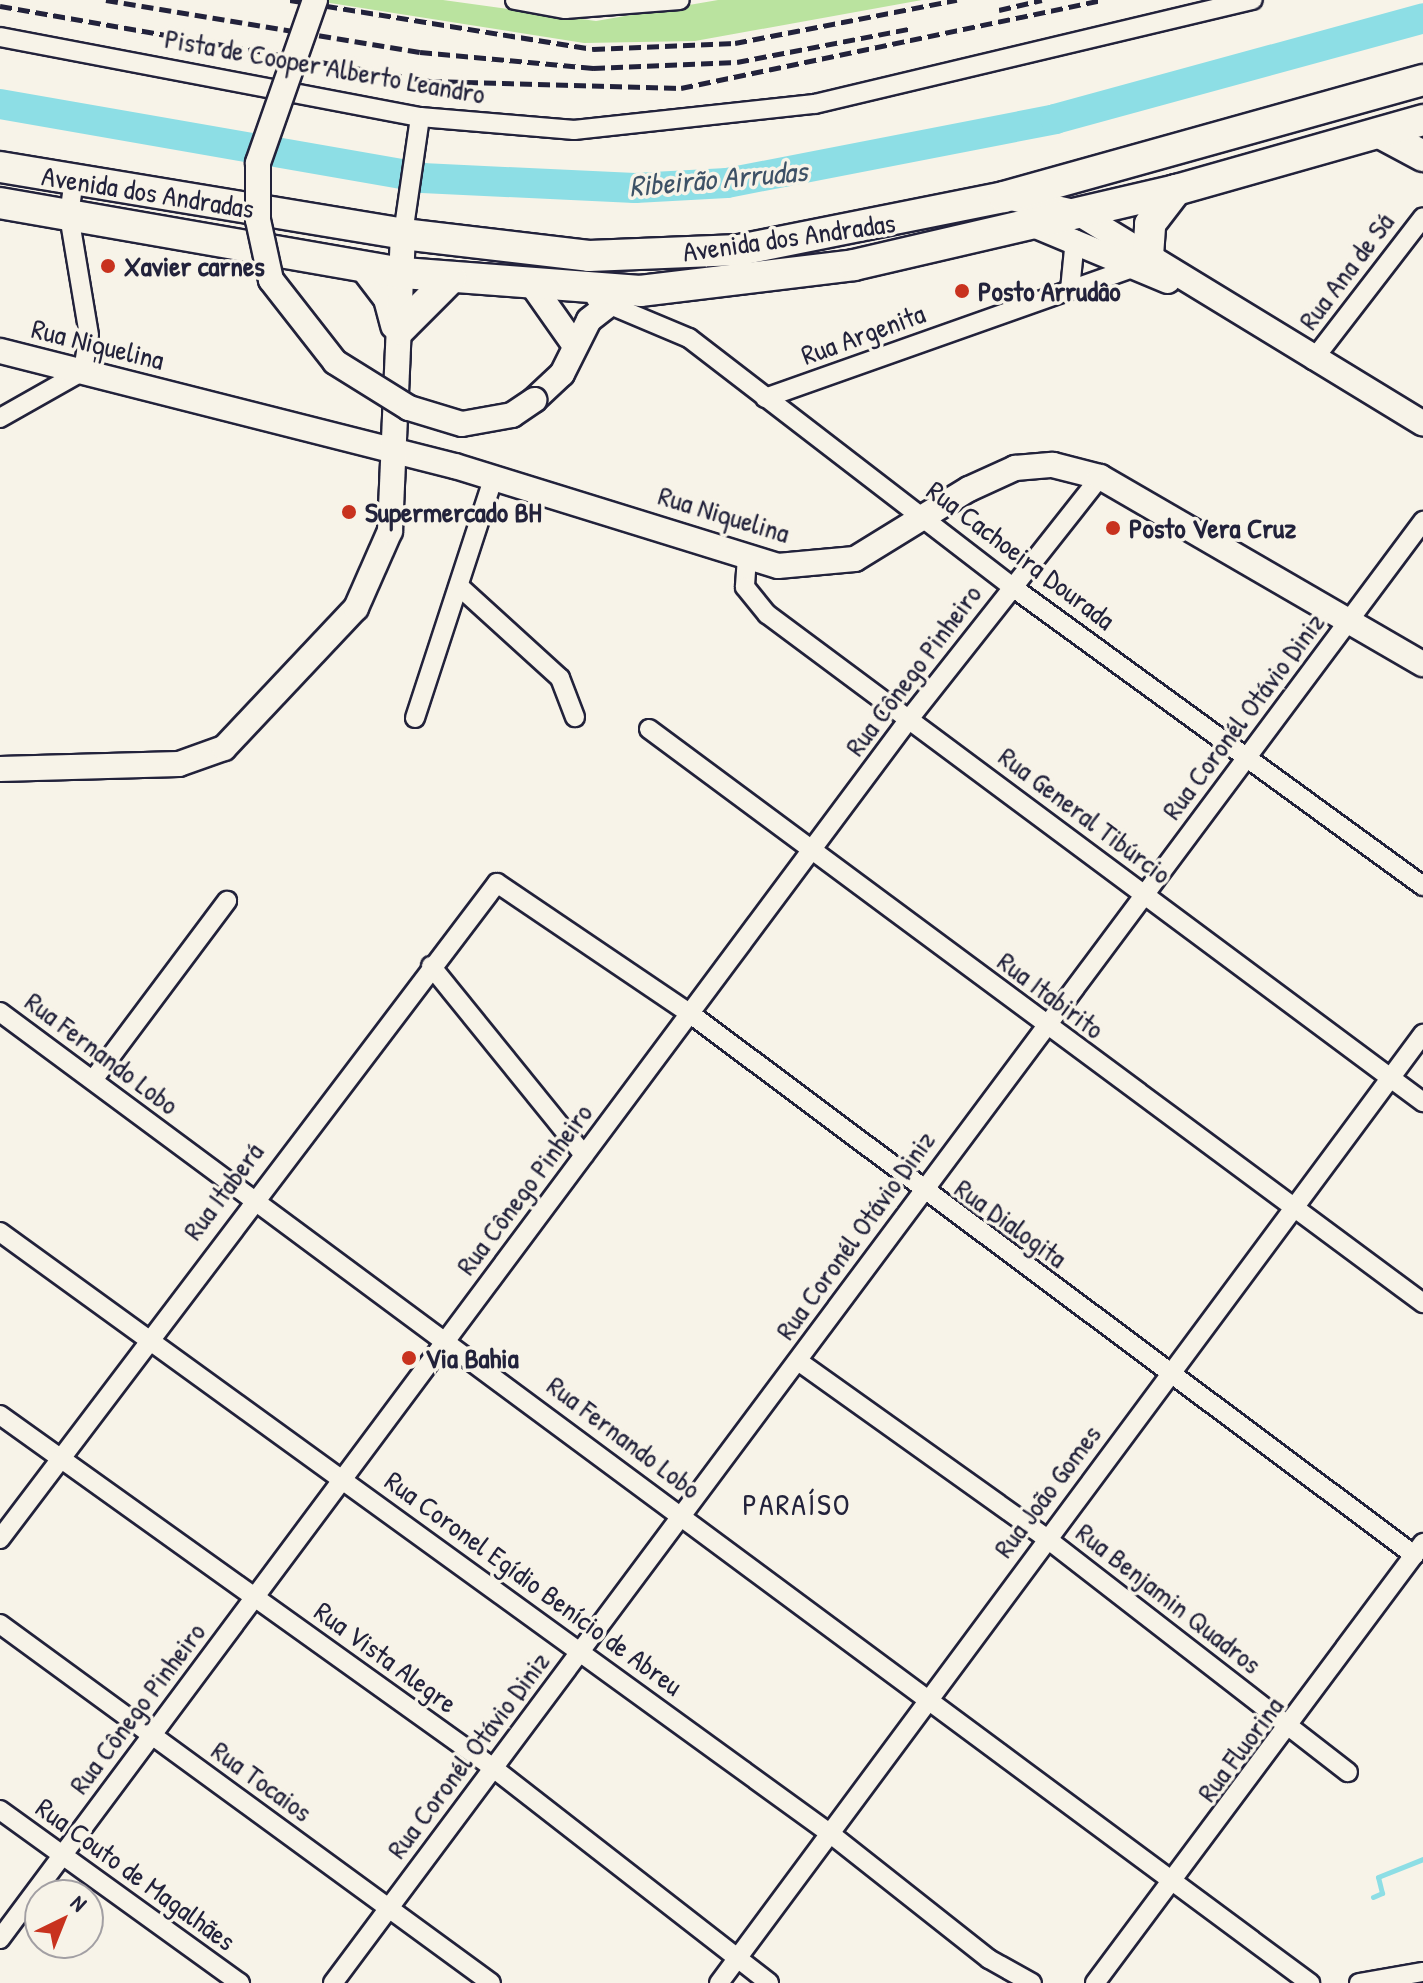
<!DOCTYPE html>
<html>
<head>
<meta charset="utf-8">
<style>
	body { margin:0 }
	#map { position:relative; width:1423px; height:1983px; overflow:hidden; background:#f7f3e8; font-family:"Patrick Hand",sans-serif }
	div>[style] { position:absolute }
	.green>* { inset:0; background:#bae39f }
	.stream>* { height:5px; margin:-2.5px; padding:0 2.5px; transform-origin:2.5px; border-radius:2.5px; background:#8ddee5 }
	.river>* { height:30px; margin:-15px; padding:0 15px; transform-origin:15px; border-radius:15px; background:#8ddee5 }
	.roads { filter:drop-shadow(2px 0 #22223b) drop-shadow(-2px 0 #22223b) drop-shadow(0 2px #22223b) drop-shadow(0 -2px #22223b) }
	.minor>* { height:18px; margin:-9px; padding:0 9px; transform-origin:9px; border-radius:9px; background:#f7f3e8 }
	.tertiary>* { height:24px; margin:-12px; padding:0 12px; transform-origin:12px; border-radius:12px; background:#f7f3e8 }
	.primary>* { height:30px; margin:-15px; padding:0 15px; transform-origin:15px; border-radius:15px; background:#f7f3e8 }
	.rail>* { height:5px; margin-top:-2.5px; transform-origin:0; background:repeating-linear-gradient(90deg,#22223b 0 12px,transparent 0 18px) }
	.bridges { filter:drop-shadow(2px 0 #22223b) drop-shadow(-2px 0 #22223b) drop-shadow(0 2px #22223b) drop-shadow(0 -2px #22223b) }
	.tertiary-bridge>* { height:24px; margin:-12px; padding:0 12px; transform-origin:12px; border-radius:12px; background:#f7f3e8 }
	.dots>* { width:22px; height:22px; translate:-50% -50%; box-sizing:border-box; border:4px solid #f7f3e8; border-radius:50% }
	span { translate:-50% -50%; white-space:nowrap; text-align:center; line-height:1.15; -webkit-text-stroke:7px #f7f3e8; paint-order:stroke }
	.street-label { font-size:28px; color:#22223b }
	.poi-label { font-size:28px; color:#22223b; font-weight:700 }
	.left { translate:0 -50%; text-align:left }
	.water-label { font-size:30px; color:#3d5166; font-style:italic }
	.neighbourhood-label { font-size:30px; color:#22223b; letter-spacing:2px }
	.north { position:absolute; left:24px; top:1879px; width:80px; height:80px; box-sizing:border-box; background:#f7f3e8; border:2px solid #a29fa3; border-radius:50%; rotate:43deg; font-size:22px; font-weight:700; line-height:32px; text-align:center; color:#22223b }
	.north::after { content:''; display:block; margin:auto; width:28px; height:36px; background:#c8321e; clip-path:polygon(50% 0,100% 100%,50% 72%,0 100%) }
</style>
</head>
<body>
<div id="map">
	<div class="green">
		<i style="clip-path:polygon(311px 0,443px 0,596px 21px,718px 0,922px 0,695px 41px,584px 43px)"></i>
	</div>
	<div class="stream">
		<i style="left:1373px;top:1897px;width:10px;rotate:-24deg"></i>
		<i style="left:1382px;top:1893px;width:16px;rotate:-104deg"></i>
		<i style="left:1378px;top:1877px;width:48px;rotate:-21.8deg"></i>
	</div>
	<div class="river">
		<i style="left:0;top:104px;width:428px;rotate:9.9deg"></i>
		<i style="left:422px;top:178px;width:213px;rotate:2.7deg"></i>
		<i style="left:635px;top:188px;width:92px;rotate:-3.1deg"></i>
		<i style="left:727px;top:183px;width:334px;rotate:-11deg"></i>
		<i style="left:1055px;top:119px;width:382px;rotate:-15.3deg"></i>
	</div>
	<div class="roads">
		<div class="minor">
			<i style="left:515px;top:0;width:51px;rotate:10.2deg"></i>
			<i style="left:565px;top:9px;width:115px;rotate:-4.5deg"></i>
			<i style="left:0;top:37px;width:428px;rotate:10.8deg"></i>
			<i style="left:420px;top:117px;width:155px;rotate:4.8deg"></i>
			<i style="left:574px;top:130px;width:242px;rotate:-6.2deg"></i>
			<i style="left:815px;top:104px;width:450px;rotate:-13.4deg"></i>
			<i style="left:403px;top:234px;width:118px;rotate:-81.7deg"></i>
			<i style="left:1070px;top:290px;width:51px;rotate:-84.4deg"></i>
			<i style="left:596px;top:299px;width:101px;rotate:22.8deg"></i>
			<i style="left:689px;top:338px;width:406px;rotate:37.6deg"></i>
			<i style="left:1011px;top:586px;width:510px;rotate:36.06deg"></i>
			<i style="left:1313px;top:360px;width:180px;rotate:-52.4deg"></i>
			<i style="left:765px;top:398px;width:389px;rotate:-19.5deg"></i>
			<i style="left:0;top:418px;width:95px;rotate:-29.5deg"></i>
			<i style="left:83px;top:371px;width:36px;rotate:-81deg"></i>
			<i style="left:89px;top:335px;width:122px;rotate:-99.5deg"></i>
			<i style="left:69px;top:215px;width:35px;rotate:-82deg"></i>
			<i style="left:747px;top:557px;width:30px;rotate:94deg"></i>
			<i style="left:745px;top:587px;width:35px;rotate:51deg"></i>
			<i style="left:767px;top:614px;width:818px;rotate:36.65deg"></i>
			<i style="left:461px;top:588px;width:134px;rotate:42.3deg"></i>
			<i style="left:560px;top:678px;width:42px;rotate:69deg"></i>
			<i style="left:415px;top:718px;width:254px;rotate:-71.9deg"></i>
			<i style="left:649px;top:729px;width:964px;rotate:36.56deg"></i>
			<i style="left:431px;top:966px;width:243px;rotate:51deg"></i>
			<i style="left:0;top:1012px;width:1631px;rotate:36.55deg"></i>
			<i style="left:93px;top:1080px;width:224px;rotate:-53.2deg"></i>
			<i style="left:0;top:1232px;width:1028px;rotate:35.93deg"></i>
			<i style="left:832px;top:1835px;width:200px;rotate:38.3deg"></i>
			<i style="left:989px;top:1959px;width:49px;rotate:29.2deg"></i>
			<i style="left:798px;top:1361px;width:305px;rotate:35.5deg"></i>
			<i style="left:1046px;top:1538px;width:382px;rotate:37.8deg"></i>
			<i style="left:0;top:1415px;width:605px;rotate:35.58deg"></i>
			<i style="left:492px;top:1767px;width:351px;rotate:37.9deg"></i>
			<i style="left:0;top:1539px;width:823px;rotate:-52.85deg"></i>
			<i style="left:497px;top:883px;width:235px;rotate:34.1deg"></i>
			<i style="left:692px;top:1015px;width:902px;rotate:36.79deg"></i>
			<i style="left:0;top:1624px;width:608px;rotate:36.17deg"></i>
			<i style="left:0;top:1810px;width:296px;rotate:35.8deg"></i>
			<i style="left:0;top:1939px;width:1521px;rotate:-53.31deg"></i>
			<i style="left:909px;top:719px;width:308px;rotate:-51.7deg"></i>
			<i style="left:333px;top:1983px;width:1824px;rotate:-53.29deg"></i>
			<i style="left:719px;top:1983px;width:1182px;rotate:-53.43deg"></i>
			<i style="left:1095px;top:1983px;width:549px;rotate:-53.3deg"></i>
			<i style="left:1359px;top:1983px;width:65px;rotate:-9.8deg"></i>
		</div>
		<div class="tertiary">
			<i style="left:1011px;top:198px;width:69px;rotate:12.6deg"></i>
			<i style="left:1078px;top:213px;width:404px;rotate:31.4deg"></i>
			<i style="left:1031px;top:224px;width:148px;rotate:22.6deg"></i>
			<i style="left:360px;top:265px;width:43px;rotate:52.6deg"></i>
			<i style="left:386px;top:299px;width:28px;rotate:75deg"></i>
			<i style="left:533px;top:286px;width:70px;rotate:54.9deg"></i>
			<i style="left:0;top:351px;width:469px;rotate:14.2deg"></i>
			<i style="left:455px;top:466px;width:338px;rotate:17.2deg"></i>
			<i style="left:778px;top:566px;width:77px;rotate:-5.2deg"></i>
			<i style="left:855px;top:559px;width:134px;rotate:-31.6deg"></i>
			<i style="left:969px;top:489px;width:51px;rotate:-24.5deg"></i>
			<i style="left:1015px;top:468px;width:38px;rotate:-5deg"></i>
			<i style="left:1053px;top:465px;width:49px;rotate:14.3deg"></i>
			<i style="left:1100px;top:477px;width:373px;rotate:30.1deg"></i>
			<i style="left:534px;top:400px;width:38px;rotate:-43deg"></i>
			<i style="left:562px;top:374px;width:60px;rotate:-63.4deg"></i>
			<i style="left:589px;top:320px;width:24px;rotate:-38deg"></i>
			<i style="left:0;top:769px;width:179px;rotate:-1.6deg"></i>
			<i style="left:179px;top:764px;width:48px;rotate:-19.6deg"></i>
			<i style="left:224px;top:748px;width:192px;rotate:-46.7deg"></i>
			<i style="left:356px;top:608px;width:84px;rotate:-66.2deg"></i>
			<i style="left:390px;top:531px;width:297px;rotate:-87.5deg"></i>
		</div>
		<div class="primary">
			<i style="left:1382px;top:134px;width:47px;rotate:28.2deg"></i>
			<i style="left:0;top:167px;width:409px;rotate:9.4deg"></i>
			<i style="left:403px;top:234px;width:187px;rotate:6.7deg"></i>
			<i style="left:589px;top:256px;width:150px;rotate:-2.3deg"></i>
			<i style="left:739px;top:250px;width:270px;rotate:-11.3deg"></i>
			<i style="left:1004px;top:197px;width:435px;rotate:-15.6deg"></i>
			<i style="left:0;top:203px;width:409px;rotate:9.9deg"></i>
			<i style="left:403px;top:273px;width:238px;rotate:4.3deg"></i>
			<i style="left:640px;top:291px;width:216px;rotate:-6.9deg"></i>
			<i style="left:854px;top:265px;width:331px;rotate:-13.1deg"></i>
			<i style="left:1176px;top:190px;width:257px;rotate:-15.8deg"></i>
			<i style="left:1148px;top:256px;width:32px;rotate:-86deg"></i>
			<i style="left:1150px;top:224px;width:43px;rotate:-52.6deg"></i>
			<i style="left:400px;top:329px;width:72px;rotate:-45deg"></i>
		</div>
	</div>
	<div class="rail">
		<i style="left:106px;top:0;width:318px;rotate:9.4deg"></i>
		<i style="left:420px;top:52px;width:174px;rotate:5.3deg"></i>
		<i style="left:593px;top:68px;width:144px;rotate:-2.4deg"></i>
		<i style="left:737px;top:62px;width:175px;rotate:-10.9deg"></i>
		<i style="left:290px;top:0;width:307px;rotate:9.2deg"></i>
		<i style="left:593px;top:49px;width:142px;rotate:-2.4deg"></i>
		<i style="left:735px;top:43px;width:226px;rotate:-11deg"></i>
		<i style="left:0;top:6px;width:436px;rotate:9.9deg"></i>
		<i style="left:430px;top:81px;width:251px;rotate:1.6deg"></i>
		<i style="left:681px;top:88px;width:431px;rotate:-11.8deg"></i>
		<i style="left:999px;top:10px;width:44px;rotate:-13.1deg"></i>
	</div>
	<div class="bridges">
		<div class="tertiary-bridge">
			<i style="left:315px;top:0;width:173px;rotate:109.3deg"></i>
			<i style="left:258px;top:163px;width:57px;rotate:90deg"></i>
			<i style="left:258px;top:220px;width:61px;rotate:77.8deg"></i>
			<i style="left:271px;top:280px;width:104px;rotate:52deg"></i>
			<i style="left:335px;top:362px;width:87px;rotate:31.9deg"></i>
			<i style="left:409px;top:408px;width:55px;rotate:16.8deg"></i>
			<i style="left:462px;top:424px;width:51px;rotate:-10.2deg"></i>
			<i style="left:512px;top:415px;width:27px;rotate:-34deg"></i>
		</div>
	</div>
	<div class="dots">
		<i style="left:108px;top:266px;background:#c8321e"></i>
		<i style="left:962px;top:291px;background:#c8321e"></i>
		<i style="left:349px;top:512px;background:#c8321e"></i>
		<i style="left:1113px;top:528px;background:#c8321e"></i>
		<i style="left:409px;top:1358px;background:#c8321e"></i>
	</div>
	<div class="street-label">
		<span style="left:325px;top:66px;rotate:10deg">Pista de Cooper Alberto Leandro</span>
		<span style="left:148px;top:192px;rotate:9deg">Avenida dos Andradas</span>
		<span style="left:789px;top:237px;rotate:-8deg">Avenida dos Andradas</span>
		<span style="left:1346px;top:271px;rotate:-53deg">Rua Ana de Sá</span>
		<span style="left:863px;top:334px;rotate:-20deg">Rua Argenita</span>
		<span style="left:98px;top:344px;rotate:14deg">Rua Niquelina</span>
		<span style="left:724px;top:514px;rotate:17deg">Rua Niquelina</span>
		<span style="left:1021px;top:555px;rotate:37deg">Rua Cachoeira Dourada</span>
		<span style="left:913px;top:670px;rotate:-53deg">Rua Cônego Pinheiro</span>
		<span style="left:1243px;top:716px;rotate:-53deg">Rua Coronél Otávio Diniz</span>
		<span style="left:1085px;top:815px;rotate:37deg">Rua General Tibúrcio</span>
		<span style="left:1051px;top:995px;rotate:37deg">Rua Itabirito</span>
		<span style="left:102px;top:1053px;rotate:37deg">Rua Fernando Lobo</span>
		<span style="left:524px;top:1189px;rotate:-53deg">Rua Cônego Pinheiro</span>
		<span style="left:223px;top:1191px;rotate:-53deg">Rua Itaberá</span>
		<span style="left:1011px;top:1223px;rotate:36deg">Rua Dialogita</span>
		<span style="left:855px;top:1235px;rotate:-54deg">Rua Coronél Otávio Diniz</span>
		<span style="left:624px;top:1437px;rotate:37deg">Rua Fernando Lobo</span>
		<span style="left:1047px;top:1491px;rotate:-53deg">Rua João Gomes</span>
		<span style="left:534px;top:1583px;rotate:36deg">Rua Coronel Egídio Benício de Abreu</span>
		<span style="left:1169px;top:1598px;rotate:38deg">Rua Benjamin Quadros</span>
		<span style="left:386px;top:1657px;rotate:36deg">Rua Vista Alegre</span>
		<span style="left:137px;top:1708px;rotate:-53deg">Rua Cônego Pinheiro</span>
		<span style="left:1240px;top:1749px;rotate:-53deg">Rua Fluorina</span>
		<span style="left:468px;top:1755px;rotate:-53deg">Rua Coronél Otávio Diniz</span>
		<span style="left:262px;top:1781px;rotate:36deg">Rua Tocaios</span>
		<span style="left:136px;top:1874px;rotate:36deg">Rua Couto de Magalhães</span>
	</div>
	<div class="poi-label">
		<span class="left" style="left:124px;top:266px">Xavier carnes</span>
		<span class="left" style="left:978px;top:291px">Posto Arrudâo</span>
		<span class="left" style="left:365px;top:512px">Supermercado BH</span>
		<span class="left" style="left:1129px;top:528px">Posto Vera Cruz</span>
		<span class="left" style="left:425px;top:1358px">Via Bahia</span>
	</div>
	<div class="water-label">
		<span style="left:718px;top:178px;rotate:-5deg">Ribeirão Arrudas</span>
	</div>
	<div class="neighbourhood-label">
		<span style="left:797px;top:1504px">PARAÍSO</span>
	</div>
	<div class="north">N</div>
</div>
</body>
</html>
